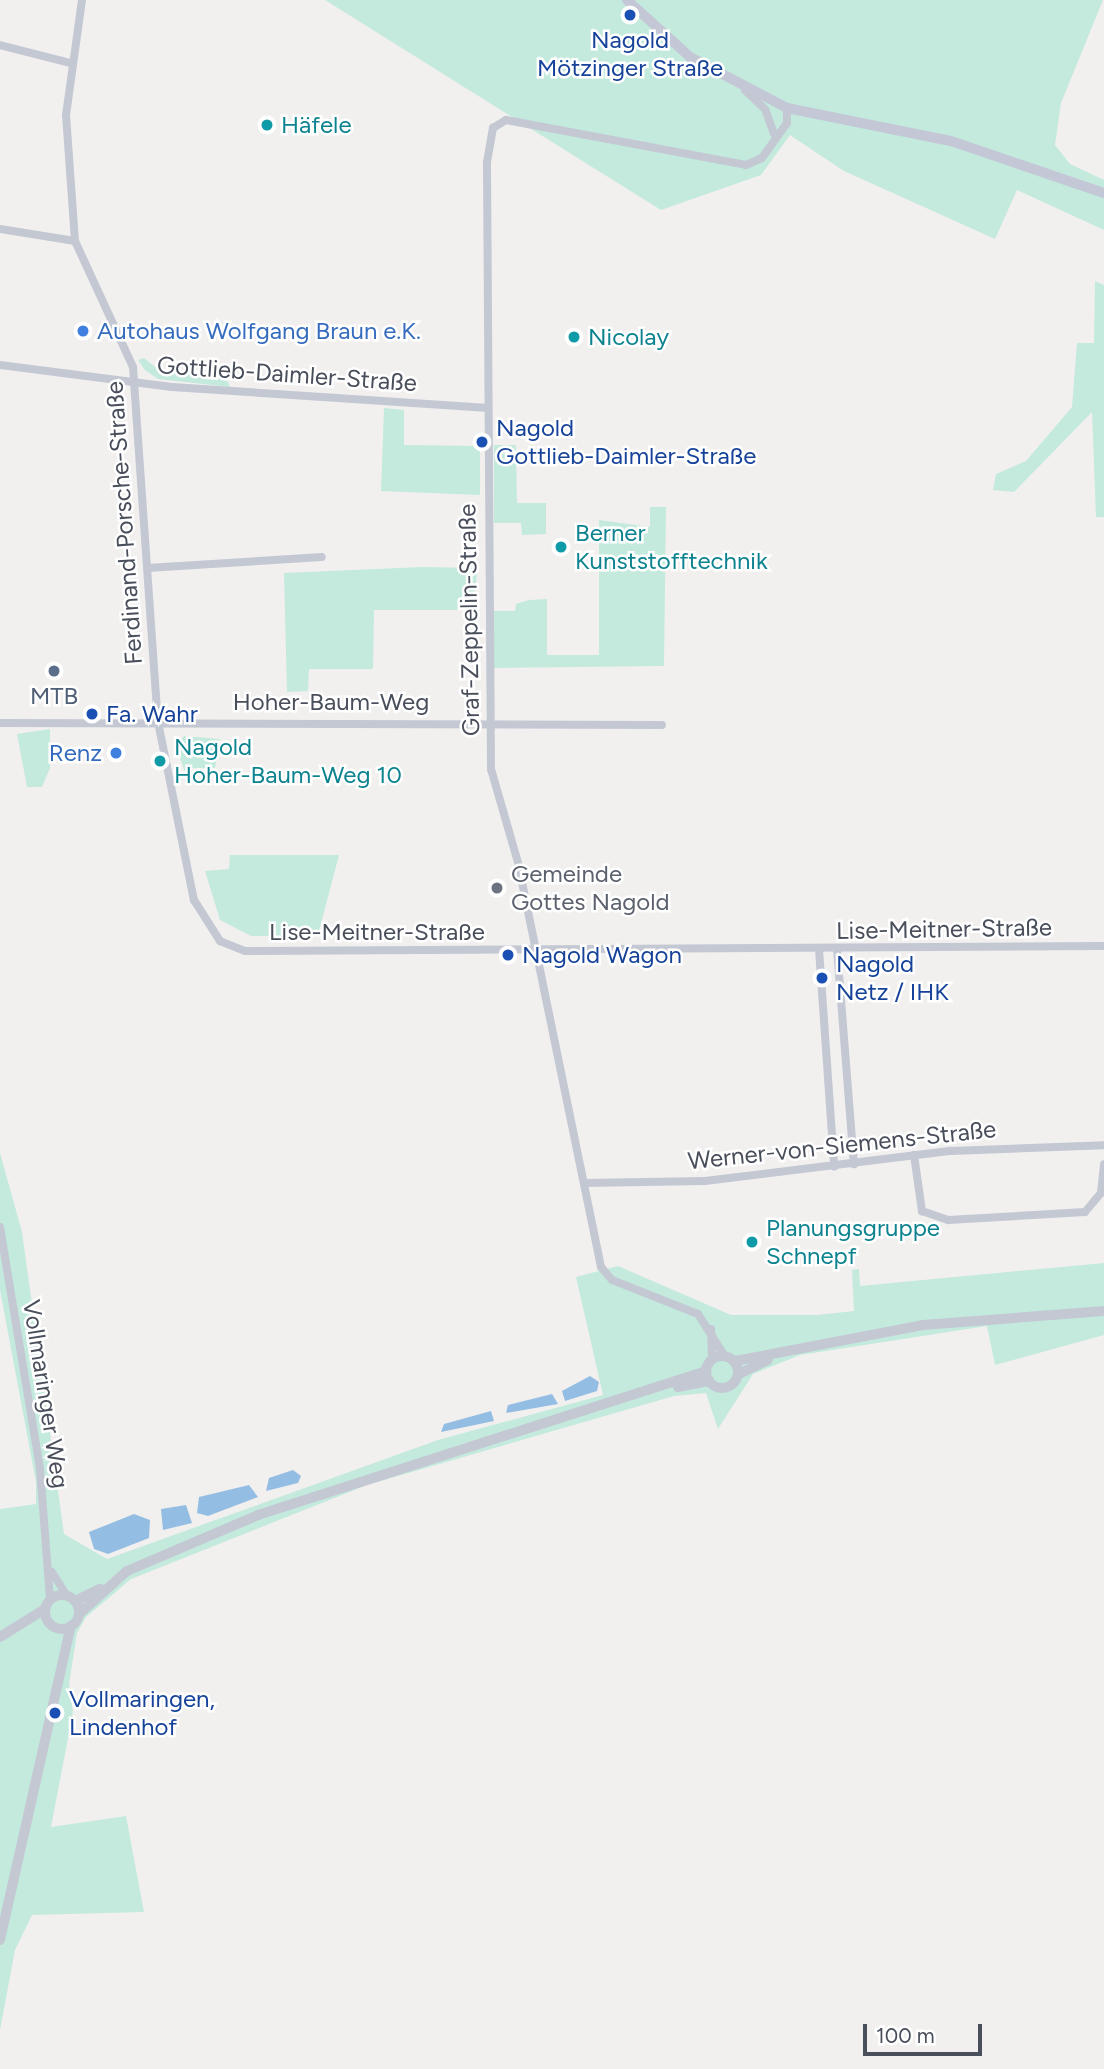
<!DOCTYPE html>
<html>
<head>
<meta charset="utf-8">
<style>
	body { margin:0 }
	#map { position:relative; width:1104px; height:2069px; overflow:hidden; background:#f2f0ef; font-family:Figtree,sans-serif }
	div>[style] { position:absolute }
	.green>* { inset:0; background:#c3eadd }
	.water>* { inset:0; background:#94bde3 }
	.minor>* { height:8px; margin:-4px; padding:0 4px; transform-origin:4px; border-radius:4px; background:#c4c8d3 }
	.tertiary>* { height:10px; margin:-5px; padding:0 5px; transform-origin:5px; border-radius:5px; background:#c4c8d3 }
	.tertiary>.ring { margin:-5px; padding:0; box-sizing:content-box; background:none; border:10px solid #c4c8d3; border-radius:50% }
	.secondary>* { height:10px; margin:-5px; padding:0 5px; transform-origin:5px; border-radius:5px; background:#c4c8d6 }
	.dots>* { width:19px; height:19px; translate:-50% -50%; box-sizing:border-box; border:4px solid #fff; border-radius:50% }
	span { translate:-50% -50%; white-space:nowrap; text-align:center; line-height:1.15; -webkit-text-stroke:5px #fff; paint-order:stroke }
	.transit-label { font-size:24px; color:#164399 }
	.left { translate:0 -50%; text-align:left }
	.culture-label { font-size:24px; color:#0d838f }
	.shop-label { font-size:24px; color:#366cbe }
	.right { translate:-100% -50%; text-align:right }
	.street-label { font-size:24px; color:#494e5b }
	.service-label { font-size:24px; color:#4e5e75 }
	.worship-label { font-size:24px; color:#5b616d }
	.scale { position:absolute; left:863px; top:2024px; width:119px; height:32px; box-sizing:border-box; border:4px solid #494e5b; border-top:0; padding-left:9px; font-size:21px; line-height:24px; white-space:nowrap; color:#494e5b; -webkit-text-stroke:5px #fff; paint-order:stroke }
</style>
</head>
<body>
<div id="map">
	<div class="green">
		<i style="clip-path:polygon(325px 0,1103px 0,1061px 103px,1055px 145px,1070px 164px,1104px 180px,1104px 230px,1017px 190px,995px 239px,844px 171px,790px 135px,761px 175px,661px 210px)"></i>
		<i style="clip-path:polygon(1095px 281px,1104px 285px,1104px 517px,1096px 517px,1092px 412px,1014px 492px,993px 490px,996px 474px,1026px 461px,1072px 407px,1077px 343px,1094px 343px)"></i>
		<i style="clip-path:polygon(144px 358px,159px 370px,224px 373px,230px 387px,158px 379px,145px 370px,138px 360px)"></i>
		<i style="clip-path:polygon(384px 408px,404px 410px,404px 445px,480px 446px,480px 495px,381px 491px)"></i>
		<i style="clip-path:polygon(494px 445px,516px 445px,517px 503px,546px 503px,546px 534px,522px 535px,521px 523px,494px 523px)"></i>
		<i style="clip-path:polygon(650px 507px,666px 507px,664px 666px,492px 668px,492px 611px,515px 611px,516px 604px,529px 600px,547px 599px,547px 655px,599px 655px,599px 520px,650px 527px)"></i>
		<i style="clip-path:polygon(422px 567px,478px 568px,474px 594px,462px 610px,374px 610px,373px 669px,309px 669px,308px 691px,287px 692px,284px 573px)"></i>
		<i style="clip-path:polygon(50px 729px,50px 768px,42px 787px,27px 787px,17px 734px)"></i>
		<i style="clip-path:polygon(184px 736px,220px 739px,215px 768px,191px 768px,186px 775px,176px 746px)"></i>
		<i style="clip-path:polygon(230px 855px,339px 855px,318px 935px,251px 936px,220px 920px,205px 871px,229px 869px)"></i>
		<i style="clip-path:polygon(0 1153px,22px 1232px,64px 1534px,107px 1559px,438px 1440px,603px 1395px,576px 1277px,618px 1266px,731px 1315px,817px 1315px,854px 1311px,852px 1270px,859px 1269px,860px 1286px,1104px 1263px,1104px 1335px,995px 1365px,987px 1326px,800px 1355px,753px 1374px,718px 1429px,706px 1393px,674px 1396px,367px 1485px,131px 1579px,86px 1617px,77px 1633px,69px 1684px,73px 1712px,51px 1827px,126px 1816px,144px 1912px,32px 1915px,15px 1950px,0 2030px,0 1509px,36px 1504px,36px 1482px,0 1290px)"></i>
	</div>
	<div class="water">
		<i style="clip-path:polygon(590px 1376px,599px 1382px,597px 1391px,565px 1401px,562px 1391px)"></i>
		<i style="clip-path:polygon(552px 1394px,558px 1404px,506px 1413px,508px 1405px)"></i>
		<i style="clip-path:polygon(491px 1411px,494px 1421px,441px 1432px,444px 1424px)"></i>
		<i style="clip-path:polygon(293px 1470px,301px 1476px,298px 1483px,266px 1491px,269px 1478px)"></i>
		<i style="clip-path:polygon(249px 1485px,258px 1497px,208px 1516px,197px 1513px,199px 1497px)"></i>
		<i style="clip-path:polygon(186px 1505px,192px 1523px,163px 1530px,161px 1509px)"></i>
		<i style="clip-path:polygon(134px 1514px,150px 1520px,149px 1538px,108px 1554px,94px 1549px,89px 1532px)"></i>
	</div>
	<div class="minor">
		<i style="left:82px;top:0;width:116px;rotate:97.9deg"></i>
		<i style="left:66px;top:115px;width:126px;rotate:85.9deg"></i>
		<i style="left:75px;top:241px;width:139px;rotate:65.3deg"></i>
		<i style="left:133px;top:367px;width:356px;rotate:86deg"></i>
		<i style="left:158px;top:722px;width:182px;rotate:78.6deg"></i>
		<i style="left:194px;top:900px;width:49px;rotate:57.6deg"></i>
		<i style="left:220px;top:941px;width:27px;rotate:22deg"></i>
		<i style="left:245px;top:951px;width:859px;rotate:-0.33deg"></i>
		<i style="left:0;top:45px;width:72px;rotate:14.4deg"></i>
		<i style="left:745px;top:90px;width:28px;rotate:44deg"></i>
		<i style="left:765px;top:109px;width:27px;rotate:70deg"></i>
		<i style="left:0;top:229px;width:76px;rotate:9.1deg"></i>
		<i style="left:0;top:365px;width:173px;rotate:7.3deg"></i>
		<i style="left:172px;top:387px;width:317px;rotate:3.8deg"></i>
		<i style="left:147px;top:568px;width:175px;rotate:-3.6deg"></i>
		<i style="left:0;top:723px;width:662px;rotate:0.17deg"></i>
		<i style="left:819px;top:949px;width:218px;rotate:86deg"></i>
		<i style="left:837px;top:949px;width:216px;rotate:85.5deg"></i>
		<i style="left:914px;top:1155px;width:57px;rotate:81.9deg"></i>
		<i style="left:922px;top:1211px;width:28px;rotate:19deg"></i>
		<i style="left:948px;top:1220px;width:137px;rotate:-3.3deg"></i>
		<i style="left:1085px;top:1212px;width:25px;rotate:-50deg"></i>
		<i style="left:1101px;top:1193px;width:29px;rotate:-84deg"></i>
		<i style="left:584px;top:1183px;width:121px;rotate:-0.9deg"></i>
		<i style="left:705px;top:1181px;width:248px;rotate:-7deg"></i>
		<i style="left:951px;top:1151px;width:153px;rotate:-2.2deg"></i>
		<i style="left:0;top:1227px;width:245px;rotate:80.6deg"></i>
		<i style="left:40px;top:1469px;width:130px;rotate:85.6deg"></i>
		<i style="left:711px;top:1329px;width:30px;rotate:88deg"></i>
		<i style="left:724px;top:1355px;width:49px;rotate:-122.4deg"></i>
		<i style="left:698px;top:1314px;width:92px;rotate:-158.4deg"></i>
		<i style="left:612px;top:1280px;width:17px;rotate:-130deg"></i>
		<i style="left:601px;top:1267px;width:409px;rotate:-101.6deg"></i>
		<i style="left:519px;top:866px;width:101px;rotate:-106.1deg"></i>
		<i style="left:491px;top:769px;width:607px;rotate:-90.38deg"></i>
		<i style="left:487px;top:162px;width:35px;rotate:-80deg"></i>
		<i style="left:493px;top:128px;width:15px;rotate:-32deg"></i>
		<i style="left:506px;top:120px;width:244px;rotate:10.6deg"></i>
		<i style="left:746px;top:165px;width:17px;rotate:-24deg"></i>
		<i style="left:762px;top:158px;width:43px;rotate:-54.5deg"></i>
		<i style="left:787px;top:123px;width:15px;rotate:-90deg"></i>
		<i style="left:52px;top:1572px;width:28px;rotate:58deg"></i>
	</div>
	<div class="tertiary">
		<i class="ring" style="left:706px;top:1356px;width:22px;height:22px"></i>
		<i style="left:735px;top:1361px;width:191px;rotate:-10.8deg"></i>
		<i style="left:923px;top:1325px;width:182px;rotate:-4.4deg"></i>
		<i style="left:739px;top:1374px;width:32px;rotate:-26deg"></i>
		<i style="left:678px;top:1387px;width:32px;rotate:-11deg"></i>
		<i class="ring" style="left:45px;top:1595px;width:24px;height:24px"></i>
		<i style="left:75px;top:1601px;width:28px;rotate:-26deg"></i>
		<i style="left:79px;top:1614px;width:64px;rotate:-41.9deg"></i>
		<i style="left:127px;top:1571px;width:142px;rotate:-23.1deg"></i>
		<i style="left:258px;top:1515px;width:471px;rotate:-17.8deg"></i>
		<i style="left:0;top:1637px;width:53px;rotate:-31.9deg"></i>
		<i style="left:0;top:1940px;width:322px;rotate:-77.3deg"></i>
	</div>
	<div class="secondary">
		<i style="left:627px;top:0;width:85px;rotate:42.1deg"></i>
		<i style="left:690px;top:57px;width:110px;rotate:27.7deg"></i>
		<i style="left:787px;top:108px;width:167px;rotate:11.4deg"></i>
		<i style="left:951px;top:141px;width:162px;rotate:18.8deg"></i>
	</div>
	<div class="dots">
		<i style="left:630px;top:15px;background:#1a4fb4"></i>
		<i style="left:267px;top:125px;background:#0f9aa8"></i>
		<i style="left:83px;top:331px;background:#3f7fe0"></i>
		<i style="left:574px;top:337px;background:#0f9aa8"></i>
		<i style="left:482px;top:442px;background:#1a4fb4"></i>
		<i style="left:561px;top:547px;background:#0f9aa8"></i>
		<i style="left:54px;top:671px;background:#5c6f8a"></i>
		<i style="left:92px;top:714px;background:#1a4fb4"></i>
		<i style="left:116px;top:753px;background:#3f7fe0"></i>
		<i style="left:160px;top:761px;background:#0f9aa8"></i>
		<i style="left:497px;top:888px;background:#6b7280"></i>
		<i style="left:508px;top:955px;background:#1a4fb4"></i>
		<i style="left:822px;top:978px;background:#1a4fb4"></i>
		<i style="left:752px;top:1242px;background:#0f9aa8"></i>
		<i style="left:55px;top:1713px;background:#1a4fb4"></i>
	</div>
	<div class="transit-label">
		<span style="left:630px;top:54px">Nagold<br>Mötzinger Straße</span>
		<span class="left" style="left:496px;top:442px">Nagold<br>Gottlieb-Daimler-Straße</span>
		<span class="left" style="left:106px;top:714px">Fa. Wahr</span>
		<span class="left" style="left:522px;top:955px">Nagold Wagon</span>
		<span class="left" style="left:836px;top:978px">Nagold<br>Netz / IHK</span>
		<span class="left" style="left:69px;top:1713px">Vollmaringen,<br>Lindenhof</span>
	</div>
	<div class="culture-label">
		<span class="left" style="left:281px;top:125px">Häfele</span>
		<span class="left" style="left:588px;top:337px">Nicolay</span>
		<span class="left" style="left:575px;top:547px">Berner<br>Kunststofftechnik</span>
		<span class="left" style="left:174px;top:761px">Nagold<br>Hoher-Baum-Weg 10</span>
		<span class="left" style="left:766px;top:1242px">Planungsgruppe<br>Schnepf</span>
	</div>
	<div class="shop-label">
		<span class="left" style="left:97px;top:331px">Autohaus Wolfgang Braun e.K.</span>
		<span class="right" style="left:102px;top:753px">Renz</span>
	</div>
	<div class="street-label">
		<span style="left:287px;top:374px;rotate:4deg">Gottlieb-Daimler-Straße</span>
		<span style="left:124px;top:523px;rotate:-94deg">Ferdinand-Porsche-Straße</span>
		<span style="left:469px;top:620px;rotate:-91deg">Graf-Zeppelin-Straße</span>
		<span style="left:331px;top:702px">Hoher-Baum-Weg</span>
		<span style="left:944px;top:929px;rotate:-1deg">Lise-Meitner-Straße</span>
		<span style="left:377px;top:932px">Lise-Meitner-Straße</span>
		<span style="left:842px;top:1145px;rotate:-6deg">Werner-von-Siemens-Straße</span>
		<span style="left:46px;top:1394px;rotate:81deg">Vollmaringer Weg</span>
	</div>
	<div class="service-label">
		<span style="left:54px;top:696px">MTB</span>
	</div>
	<div class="worship-label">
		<span class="left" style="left:511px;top:888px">Gemeinde<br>Gottes Nagold</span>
	</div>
	<div class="scale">100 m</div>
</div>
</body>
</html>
